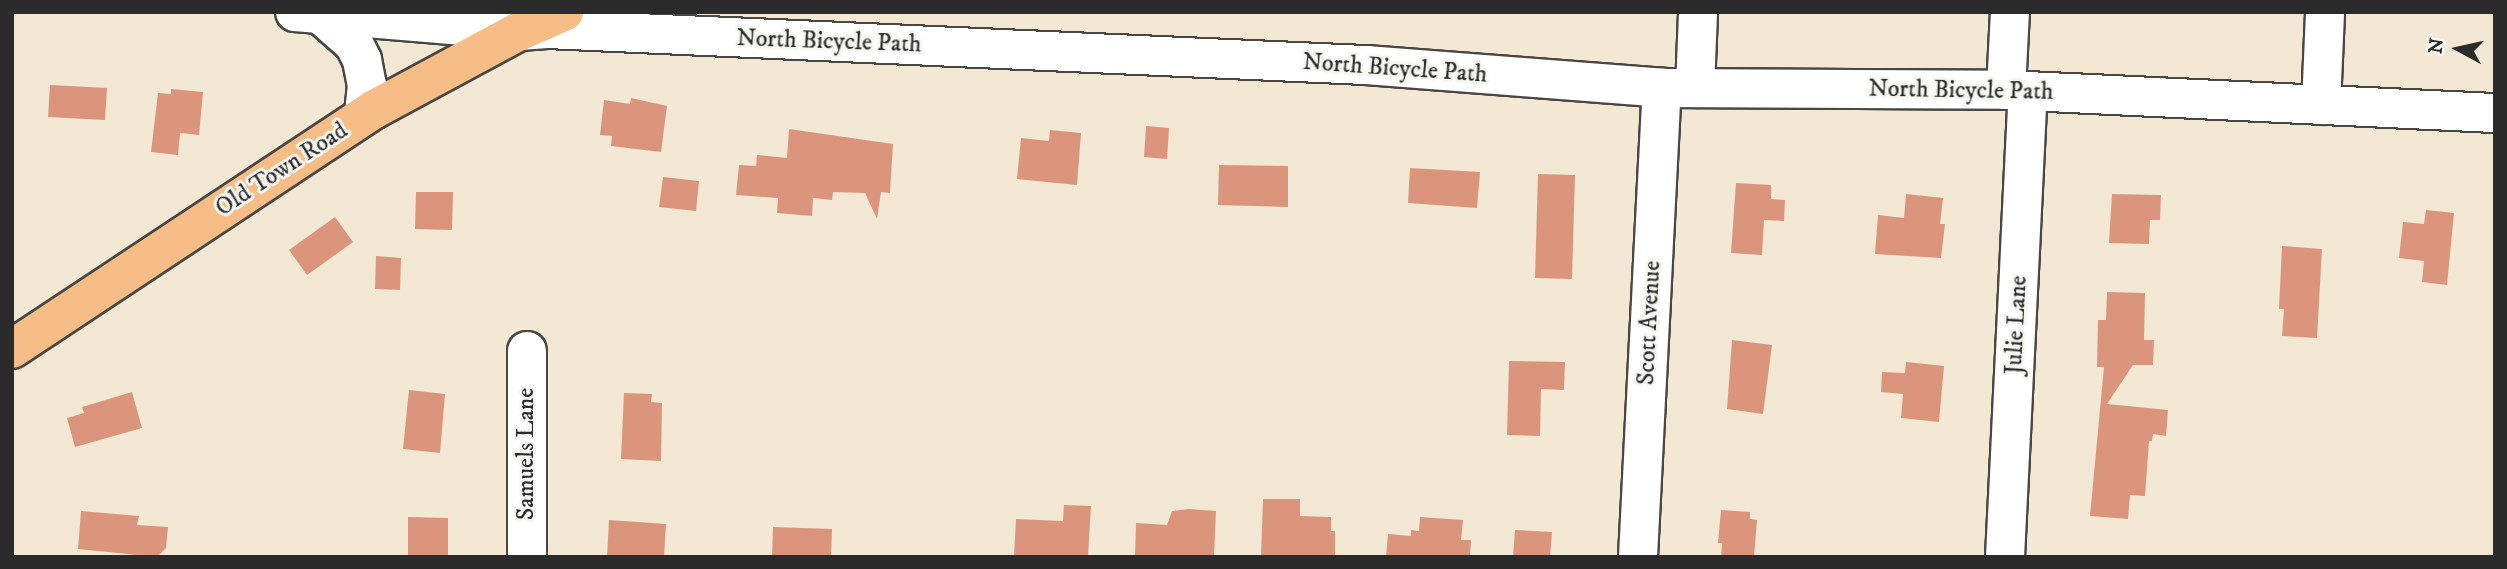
<!DOCTYPE html>
<html>
<head>
<meta charset="utf-8">
<style>
	body { margin:0 }
	#map { position:relative; width:2507px; height:569px; overflow:hidden; background:#f2e8d4; font-family:"IM FELL DW Pica",serif }
	div>[style] { position:absolute }
	.building>* { inset:0; background:#db957d }
	.roads { filter:drop-shadow(2px 0 #494744) drop-shadow(-2px 0 #494744) drop-shadow(0 2px #494744) drop-shadow(0 -2px #494744) }
	.minor>* { height:38px; margin:-19px; padding:0 19px; transform-origin:19px; border-radius:19px; background:#fff }
	.major>* { height:38px; margin:-19px; padding:0 19px; transform-origin:19px; border-radius:19px; background:#f6be86 }
	span { translate:-50% -50%; white-space:nowrap; text-align:center; line-height:1.15; -webkit-text-stroke:6px #f6f6f2; paint-order:stroke }
	.street-label { font-size:24px; color:#2b2b2b }
	.frame { position:absolute; inset:0; border:14px solid #2b2b2b; pointer-events:none }
	.north { position:absolute; left:2423px; top:14px; width:70px; height:70px; -webkit-text-stroke:5px #f6f6f2; paint-order:stroke; rotate:278deg; font-size:19px; font-weight:700; line-height:28px; text-align:center; color:#2b2b2b }
	.north::after { content:''; display:block; margin:auto; width:24px; height:32px; background:#2b2b2b; clip-path:polygon(50% 0,100% 100%,50% 72%,0 100%) }
</style>
</head>
<body>
<div id="map">
	<div class="building">
		<i style="clip-path:polygon(50px 85px,107px 88px,105px 120px,48px 117px)"></i>
		<i style="clip-path:polygon(171px 89px,203px 92px,199px 135px,180px 133px,178px 155px,151px 152px,158px 93px,171px 94px)"></i>
		<i style="clip-path:polygon(631px 98px,667px 106px,661px 152px,611px 146px,612px 136px,600px 135px,604px 100px,630px 104px)"></i>
		<i style="clip-path:polygon(1146px 126px,1169px 128px,1167px 159px,1144px 157px)"></i>
		<i style="clip-path:polygon(789px 129px,893px 144px,890px 193px,881px 192px,877px 219px,865px 193px,833px 192px,832px 200px,813px 198px,812px 216px,777px 213px,778px 198px,736px 195px,739px 165px,756px 166px,757px 155px,787px 158px)"></i>
		<i style="clip-path:polygon(1050px 130px,1081px 133px,1077px 185px,1017px 179px,1021px 138px,1049px 141px)"></i>
		<i style="clip-path:polygon(1219px 165px,1288px 166px,1288px 207px,1218px 205px)"></i>
		<i style="clip-path:polygon(1410px 168px,1480px 172px,1477px 208px,1408px 203px)"></i>
		<i style="clip-path:polygon(1538px 174px,1575px 175px,1572px 279px,1535px 278px)"></i>
		<i style="clip-path:polygon(663px 177px,699px 181px,696px 211px,659px 207px)"></i>
		<i style="clip-path:polygon(1736px 183px,1771px 185px,1771px 199px,1785px 200px,1784px 221px,1764px 220px,1762px 255px,1731px 253px)"></i>
		<i style="clip-path:polygon(416px 192px,453px 192px,452px 230px,415px 229px)"></i>
		<i style="clip-path:polygon(1906px 194px,1943px 198px,1940px 224px,1945px 224px,1941px 258px,1875px 254px,1878px 215px,1904px 218px)"></i>
		<i style="clip-path:polygon(2112px 194px,2161px 195px,2160px 220px,2150px 220px,2149px 244px,2109px 243px)"></i>
		<i style="clip-path:polygon(2426px 210px,2454px 213px,2447px 285px,2422px 282px,2424px 261px,2399px 258px,2403px 222px,2424px 224px)"></i>
		<i style="clip-path:polygon(335px 217px,353px 242px,307px 275px,289px 250px)"></i>
		<i style="clip-path:polygon(2282px 246px,2322px 249px,2317px 338px,2282px 336px,2284px 309px,2279px 309px)"></i>
		<i style="clip-path:polygon(376px 256px,401px 258px,400px 290px,375px 289px)"></i>
		<i style="clip-path:polygon(2107px 292px,2145px 293px,2144px 340px,2154px 340px,2153px 365px,2133px 365px,2107px 404px,2168px 410px,2166px 436px,2153px 434px,2152px 441px,2149px 441px,2145px 496px,2130px 495px,2128px 519px,2090px 516px,2104px 367px,2097px 367px,2098px 320px,2106px 320px)"></i>
		<i style="clip-path:polygon(1732px 340px,1772px 345px,1763px 414px,1727px 409px)"></i>
		<i style="clip-path:polygon(1509px 361px,1565px 362px,1564px 390px,1541px 389px,1540px 436px,1507px 435px)"></i>
		<i style="clip-path:polygon(1906px 362px,1944px 366px,1939px 422px,1901px 418px,1903px 394px,1881px 392px,1882px 372px,1905px 373px)"></i>
		<i style="clip-path:polygon(409px 390px,445px 394px,440px 453px,403px 449px)"></i>
		<i style="clip-path:polygon(132px 392px,142px 428px,75px 447px,67px 418px,84px 413px,82px 407px)"></i>
		<i style="clip-path:polygon(624px 393px,652px 394px,651px 402px,662px 403px,661px 461px,621px 459px)"></i>
		<i style="clip-path:polygon(1263px 499px,1300px 499px,1300px 516px,1331px 517px,1331px 531px,1335px 531px,1335px 557px,1261px 557px)"></i>
		<i style="clip-path:polygon(1064px 505px,1091px 506px,1088px 557px,1014px 557px,1016px 519px,1063px 521px)"></i>
		<i style="clip-path:polygon(1189px 509px,1216px 511px,1214px 557px,1135px 557px,1136px 523px,1167px 525px,1172px 511px)"></i>
		<i style="clip-path:polygon(1721px 510px,1750px 512px,1750px 519px,1757px 520px,1754px 557px,1721px 557px,1722px 543px,1718px 543px)"></i>
		<i style="clip-path:polygon(81px 511px,139px 516px,137px 525px,168px 527px,166px 548px,157px 557px,78px 549px)"></i>
		<i style="clip-path:polygon(408px 517px,448px 518px,448px 557px,408px 557px)"></i>
		<i style="clip-path:polygon(1420px 517px,1463px 520px,1461px 540px,1471px 540px,1470px 557px,1386px 557px,1388px 534px,1411px 536px,1411px 530px,1419px 531px)"></i>
		<i style="clip-path:polygon(609px 520px,666px 524px,664px 557px,607px 557px)"></i>
		<i style="clip-path:polygon(773px 527px,832px 529px,831px 557px,772px 557px)"></i>
		<i style="clip-path:polygon(1515px 530px,1552px 532px,1550px 557px,1513px 557px)"></i>
	</div>
	<div class="roads">
		<div class="minor">
			<i style="left:295px;top:12px;width:226px;rotate:4.8deg"></i>
			<i style="left:520px;top:31px;width:27px;rotate:-4deg"></i>
			<i style="left:547px;top:29px;width:820px;rotate:2.52deg"></i>
			<i style="left:1366px;top:65px;width:297px;rotate:4.4deg"></i>
			<i style="left:1662px;top:88px;width:344px;rotate:0.3deg"></i>
			<i style="left:2006px;top:90px;width:490px;rotate:2.7deg"></i>
			<i style="left:320px;top:14px;width:45px;rotate:41.4deg"></i>
			<i style="left:354px;top:44px;width:18px;rotate:63deg"></i>
			<i style="left:362px;top:60px;width:25px;rotate:79deg"></i>
			<i style="left:367px;top:85px;width:30px;rotate:96deg"></i>
			<i style="left:1695px;top:88px;width:76px;rotate:-87.7deg"></i>
			<i style="left:2006px;top:90px;width:78px;rotate:-87.1deg"></i>
			<i style="left:2321px;top:105px;width:93px;rotate:-87.5deg"></i>
			<i style="left:527px;top:557px;width:206px;rotate:-90deg"></i>
			<i style="left:1638px;top:557px;width:470px;rotate:-87.1deg"></i>
			<i style="left:2005px;top:557px;width:465px;rotate:-87.2deg"></i>
		</div>
		<div class="major">
			<i style="left:12px;top:349px;width:433px;rotate:-33.5deg"></i>
			<i style="left:373px;top:110px;width:167px;rotate:-28.3deg"></i>
			<i style="left:520px;top:31px;width:48px;rotate:-23.4deg"></i>
		</div>
	</div>
	<div class="street-label">
		<span style="left:829px;top:42px;rotate:2deg">North Bicycle Path</span>
		<span style="left:1395px;top:69px;rotate:4deg">North Bicycle Path</span>
		<span style="left:1961px;top:91px;rotate:1deg">North Bicycle Path</span>
		<span style="left:282px;top:170px;rotate:-33deg">Old Town Road</span>
		<span style="left:1650px;top:323px;rotate:-87deg">Scott Avenue</span>
		<span style="left:2017px;top:325px;rotate:-87deg">Julie Lane</span>
		<span style="left:527px;top:454px;rotate:-90deg">Samuels Lane</span>
	</div>
	<div class="frame"></div>
	<div class="north">N</div>
</div>
</body>
</html>
